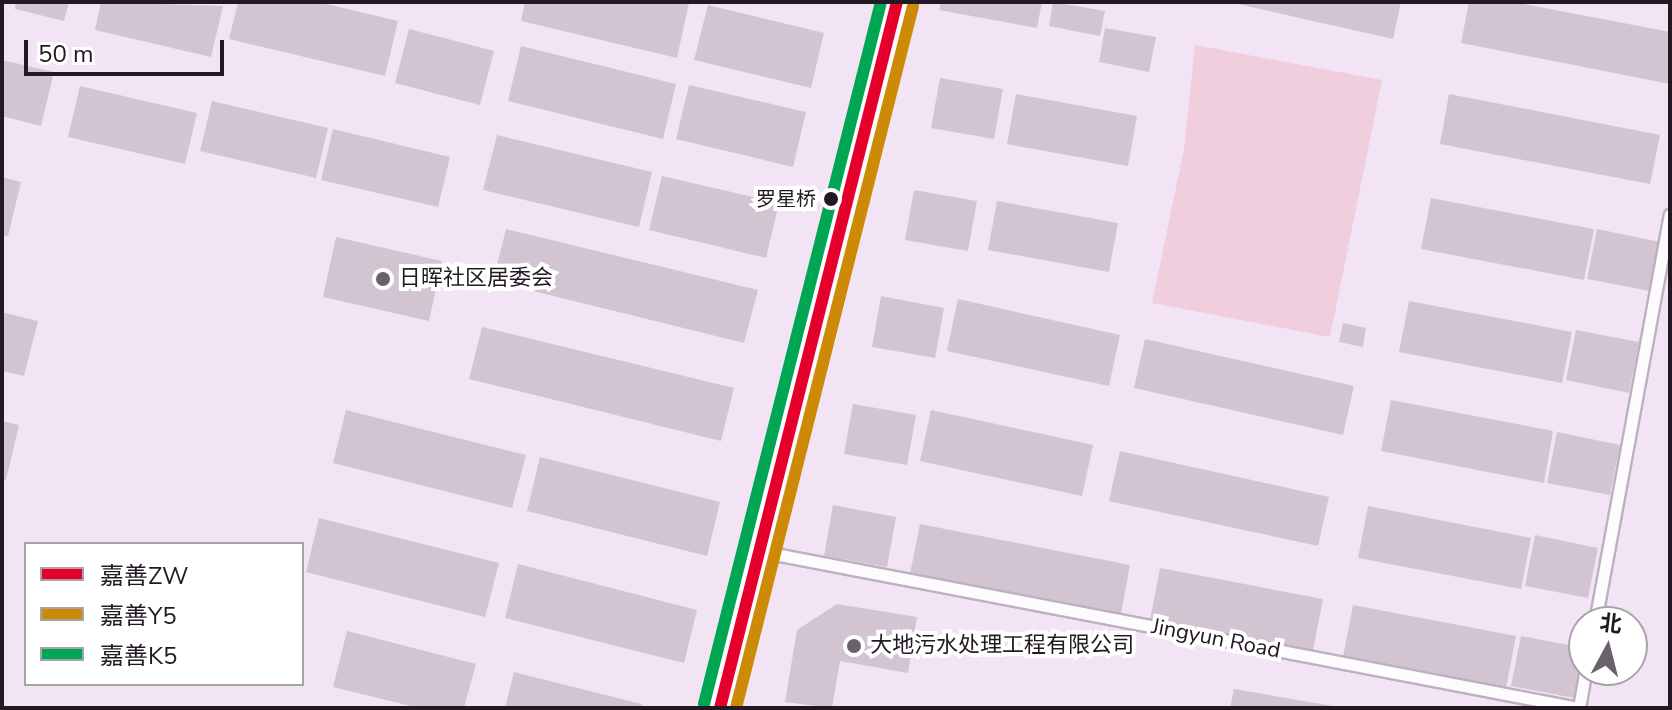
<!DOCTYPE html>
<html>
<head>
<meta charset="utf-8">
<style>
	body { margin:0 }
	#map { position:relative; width:1672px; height:710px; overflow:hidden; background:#f2e4f5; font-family:"Nunito Sans","Noto Sans SC",sans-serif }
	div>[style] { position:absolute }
	.green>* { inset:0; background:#f0cedd }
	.building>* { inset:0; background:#d2c5d1 }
	.roads { filter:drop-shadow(2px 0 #bcb1bf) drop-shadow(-2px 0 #bcb1bf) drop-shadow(0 2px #bcb1bf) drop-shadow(0 -2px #bcb1bf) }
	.lane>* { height:11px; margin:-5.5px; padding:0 5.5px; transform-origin:5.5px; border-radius:5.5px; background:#fdfbfe }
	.street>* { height:22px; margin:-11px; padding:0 11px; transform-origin:11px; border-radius:11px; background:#fdfbfe }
	.bus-1>* { height:12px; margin:-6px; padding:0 6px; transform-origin:6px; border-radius:6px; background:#e4002b }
	.bus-2>* { height:12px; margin:-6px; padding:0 6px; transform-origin:6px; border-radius:6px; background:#cc8a07 }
	.bus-3>* { height:12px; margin:-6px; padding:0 6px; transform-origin:6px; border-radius:6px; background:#00a651 }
	.dots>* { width:22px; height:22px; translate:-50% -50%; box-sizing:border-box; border:4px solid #fff; border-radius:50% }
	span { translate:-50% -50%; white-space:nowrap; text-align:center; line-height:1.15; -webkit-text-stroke:8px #fff; paint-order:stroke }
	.bus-label { font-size:20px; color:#221923 }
	.right { translate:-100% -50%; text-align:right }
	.poi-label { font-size:22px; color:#221923 }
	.left { translate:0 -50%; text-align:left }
	.street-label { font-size:22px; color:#221923 }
	.frame { position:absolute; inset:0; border:4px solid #221923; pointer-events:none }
	.legend { position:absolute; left:24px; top:542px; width:280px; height:144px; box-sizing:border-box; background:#fff; border:2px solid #a7a3a7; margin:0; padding:10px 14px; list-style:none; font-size:24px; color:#221923 }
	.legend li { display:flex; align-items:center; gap:16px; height:40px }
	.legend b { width:40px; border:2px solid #a7a3a7 }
	.north { position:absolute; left:1568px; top:606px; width:80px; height:80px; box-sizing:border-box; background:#fff; border:2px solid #a7a3a7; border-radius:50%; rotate:7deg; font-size:22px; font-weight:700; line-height:32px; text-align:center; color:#221923 }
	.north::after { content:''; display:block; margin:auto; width:28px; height:36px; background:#6b606c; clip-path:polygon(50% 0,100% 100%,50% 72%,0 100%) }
	.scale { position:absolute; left:24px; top:40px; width:200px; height:36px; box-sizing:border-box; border:4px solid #221923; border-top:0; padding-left:10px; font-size:24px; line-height:28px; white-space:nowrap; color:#221923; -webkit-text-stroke:6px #fff; paint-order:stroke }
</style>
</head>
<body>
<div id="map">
	<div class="green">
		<i style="clip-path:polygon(1195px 45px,1382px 80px,1330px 337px,1152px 303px,1184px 149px)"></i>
	</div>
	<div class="building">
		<i style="clip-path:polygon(16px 2px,69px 2px,64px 21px,15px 9px)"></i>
		<i style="clip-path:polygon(101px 2px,223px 6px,211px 57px,95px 30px)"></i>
		<i style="clip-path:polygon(238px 2px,318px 2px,398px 21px,385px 76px,229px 39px)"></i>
		<i style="clip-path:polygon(525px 2px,687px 2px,689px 3px,677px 58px,521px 21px)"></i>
		<i style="clip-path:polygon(941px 2px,1042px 2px,1037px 28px,939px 10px)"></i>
		<i style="clip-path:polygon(1053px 2px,1105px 11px,1100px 36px,1049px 26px)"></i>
		<i style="clip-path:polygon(1229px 2px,1401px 2px,1393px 39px)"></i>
		<i style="clip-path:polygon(1469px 2px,1514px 2px,1670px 32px,1670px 84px,1461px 43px)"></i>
		<i style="clip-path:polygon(708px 5px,824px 33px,811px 88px,694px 60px)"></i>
		<i style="clip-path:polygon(1105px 28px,1156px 37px,1149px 72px,1099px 62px)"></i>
		<i style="clip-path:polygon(409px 29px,494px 51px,480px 105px,395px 83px)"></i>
		<i style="clip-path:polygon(521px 46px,676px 84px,663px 139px,508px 101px)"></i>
		<i style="clip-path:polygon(2px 60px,54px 72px,41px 126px,2px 116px)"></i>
		<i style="clip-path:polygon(940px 78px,1003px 89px,994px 139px,931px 128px)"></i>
		<i style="clip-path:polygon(689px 85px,806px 112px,793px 167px,676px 139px)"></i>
		<i style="clip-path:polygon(80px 86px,197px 113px,185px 164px,68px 137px)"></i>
		<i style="clip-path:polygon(1016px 94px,1137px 116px,1128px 166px,1007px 144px)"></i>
		<i style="clip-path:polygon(1449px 94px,1660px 135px,1650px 184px,1440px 144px)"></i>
		<i style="clip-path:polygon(212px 101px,328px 128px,316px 178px,200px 151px)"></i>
		<i style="clip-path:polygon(333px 129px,450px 157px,438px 207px,321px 180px)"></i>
		<i style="clip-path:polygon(497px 135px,652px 172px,639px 227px,483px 190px)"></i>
		<i style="clip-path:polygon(662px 176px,779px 203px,766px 258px,649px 230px)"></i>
		<i style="clip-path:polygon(2px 177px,21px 182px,8px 236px,2px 235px)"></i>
		<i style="clip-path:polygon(914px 190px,977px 201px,968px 251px,905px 240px)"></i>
		<i style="clip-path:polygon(1431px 198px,1594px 229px,1584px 280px,1421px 249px)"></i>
		<i style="clip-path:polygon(997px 201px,1118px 223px,1109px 272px,988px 250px)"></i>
		<i style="clip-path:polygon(506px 229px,758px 290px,744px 343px,493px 281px)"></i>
		<i style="clip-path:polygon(1597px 229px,1660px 242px,1650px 291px,1587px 279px)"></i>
		<i style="clip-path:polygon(336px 237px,442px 261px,429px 321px,323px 297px)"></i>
		<i style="clip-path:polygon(881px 296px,944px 308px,935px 358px,872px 347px)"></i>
		<i style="clip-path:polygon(958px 299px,1120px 335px,1109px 386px,947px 351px)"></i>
		<i style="clip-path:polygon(1409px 301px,1572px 332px,1562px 383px,1399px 352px)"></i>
		<i style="clip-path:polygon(2px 312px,38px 321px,24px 376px,2px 371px)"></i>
		<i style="clip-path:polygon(1343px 323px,1366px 328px,1363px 347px,1339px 342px)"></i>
		<i style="clip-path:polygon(482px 327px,734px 388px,721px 441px,469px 379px)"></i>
		<i style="clip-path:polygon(1576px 330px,1639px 342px,1629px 393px,1566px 380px)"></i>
		<i style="clip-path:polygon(1145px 339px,1354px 386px,1343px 435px,1134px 388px)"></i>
		<i style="clip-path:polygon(1391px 400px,1553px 431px,1544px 483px,1381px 451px)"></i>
		<i style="clip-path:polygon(853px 404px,916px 415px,907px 465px,844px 454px)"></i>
		<i style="clip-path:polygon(346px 410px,526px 455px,512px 508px,333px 463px)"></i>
		<i style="clip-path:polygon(931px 410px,1093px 445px,1082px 496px,920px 461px)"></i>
		<i style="clip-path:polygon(2px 421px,19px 425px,6px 480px,2px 479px)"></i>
		<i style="clip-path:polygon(1557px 432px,1620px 445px,1610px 495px,1547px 483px)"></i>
		<i style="clip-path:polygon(1120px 451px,1329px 497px,1318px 546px,1109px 501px)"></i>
		<i style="clip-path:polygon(540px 457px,720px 502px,707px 556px,527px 511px)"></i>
		<i style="clip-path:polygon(833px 505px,896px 517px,887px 567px,824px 556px)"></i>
		<i style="clip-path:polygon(1368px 506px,1531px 538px,1521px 589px,1358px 558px)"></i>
		<i style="clip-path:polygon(319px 518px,499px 563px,485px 617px,306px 572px)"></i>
		<i style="clip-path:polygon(920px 524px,1130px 565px,1121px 614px,910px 574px)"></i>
		<i style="clip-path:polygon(1535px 535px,1598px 548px,1588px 598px,1525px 586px)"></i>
		<i style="clip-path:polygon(518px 564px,697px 610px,684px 663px,505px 618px)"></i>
		<i style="clip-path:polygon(1160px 568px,1323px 599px,1313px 650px,1150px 620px)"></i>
		<i style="clip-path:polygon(837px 604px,917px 617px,908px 673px,840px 661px,832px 708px,785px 702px,797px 630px)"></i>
		<i style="clip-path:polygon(1353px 605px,1516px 636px,1506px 688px,1343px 657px)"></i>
		<i style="clip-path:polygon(347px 631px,476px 664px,464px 708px,419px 708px,333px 687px)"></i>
		<i style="clip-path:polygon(1521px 636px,1584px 648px,1574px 698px,1511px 686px)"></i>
		<i style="clip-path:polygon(514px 672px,642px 704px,641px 708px,505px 708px)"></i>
		<i style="clip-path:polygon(1234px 689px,1333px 706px,1333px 708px,1230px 708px)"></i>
	</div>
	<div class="roads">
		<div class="lane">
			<i style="left:759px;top:551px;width:835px;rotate:10.84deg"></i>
			<i style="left:1595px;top:622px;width:414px;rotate:-79.6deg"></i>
			<i style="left:1579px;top:708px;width:39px;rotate:-80deg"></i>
		</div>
		<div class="street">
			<i style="left:720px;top:708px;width:728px;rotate:-75.93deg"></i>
		</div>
	</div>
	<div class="bus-1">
		<i style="left:720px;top:708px;width:728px;rotate:-75.93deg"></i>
	</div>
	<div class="bus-2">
		<i style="left:736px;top:708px;width:724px;rotate:-75.85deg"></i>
	</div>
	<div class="bus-3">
		<i style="left:704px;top:704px;width:724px;rotate:-75.85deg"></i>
	</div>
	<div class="dots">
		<i style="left:831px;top:199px;background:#221923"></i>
		<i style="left:383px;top:279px;background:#6b606c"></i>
		<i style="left:854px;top:646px;background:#6b606c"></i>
	</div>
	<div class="bus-label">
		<span class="right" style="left:816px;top:199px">罗星桥</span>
	</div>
	<div class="poi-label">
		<span class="left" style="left:399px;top:279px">日晖社区居委会</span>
		<span class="left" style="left:870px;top:646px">大地污水处理工程有限公司</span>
	</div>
	<div class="street-label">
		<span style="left:1216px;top:639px;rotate:11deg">Jingyun Road</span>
	</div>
	<div class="frame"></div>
	<ul class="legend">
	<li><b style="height:10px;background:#e4002b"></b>嘉善ZW</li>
	<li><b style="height:10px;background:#cc8a07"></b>嘉善Y5</li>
	<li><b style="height:10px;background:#00a651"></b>嘉善K5</li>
	</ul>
	<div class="north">北</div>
	<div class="scale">50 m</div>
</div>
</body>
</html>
